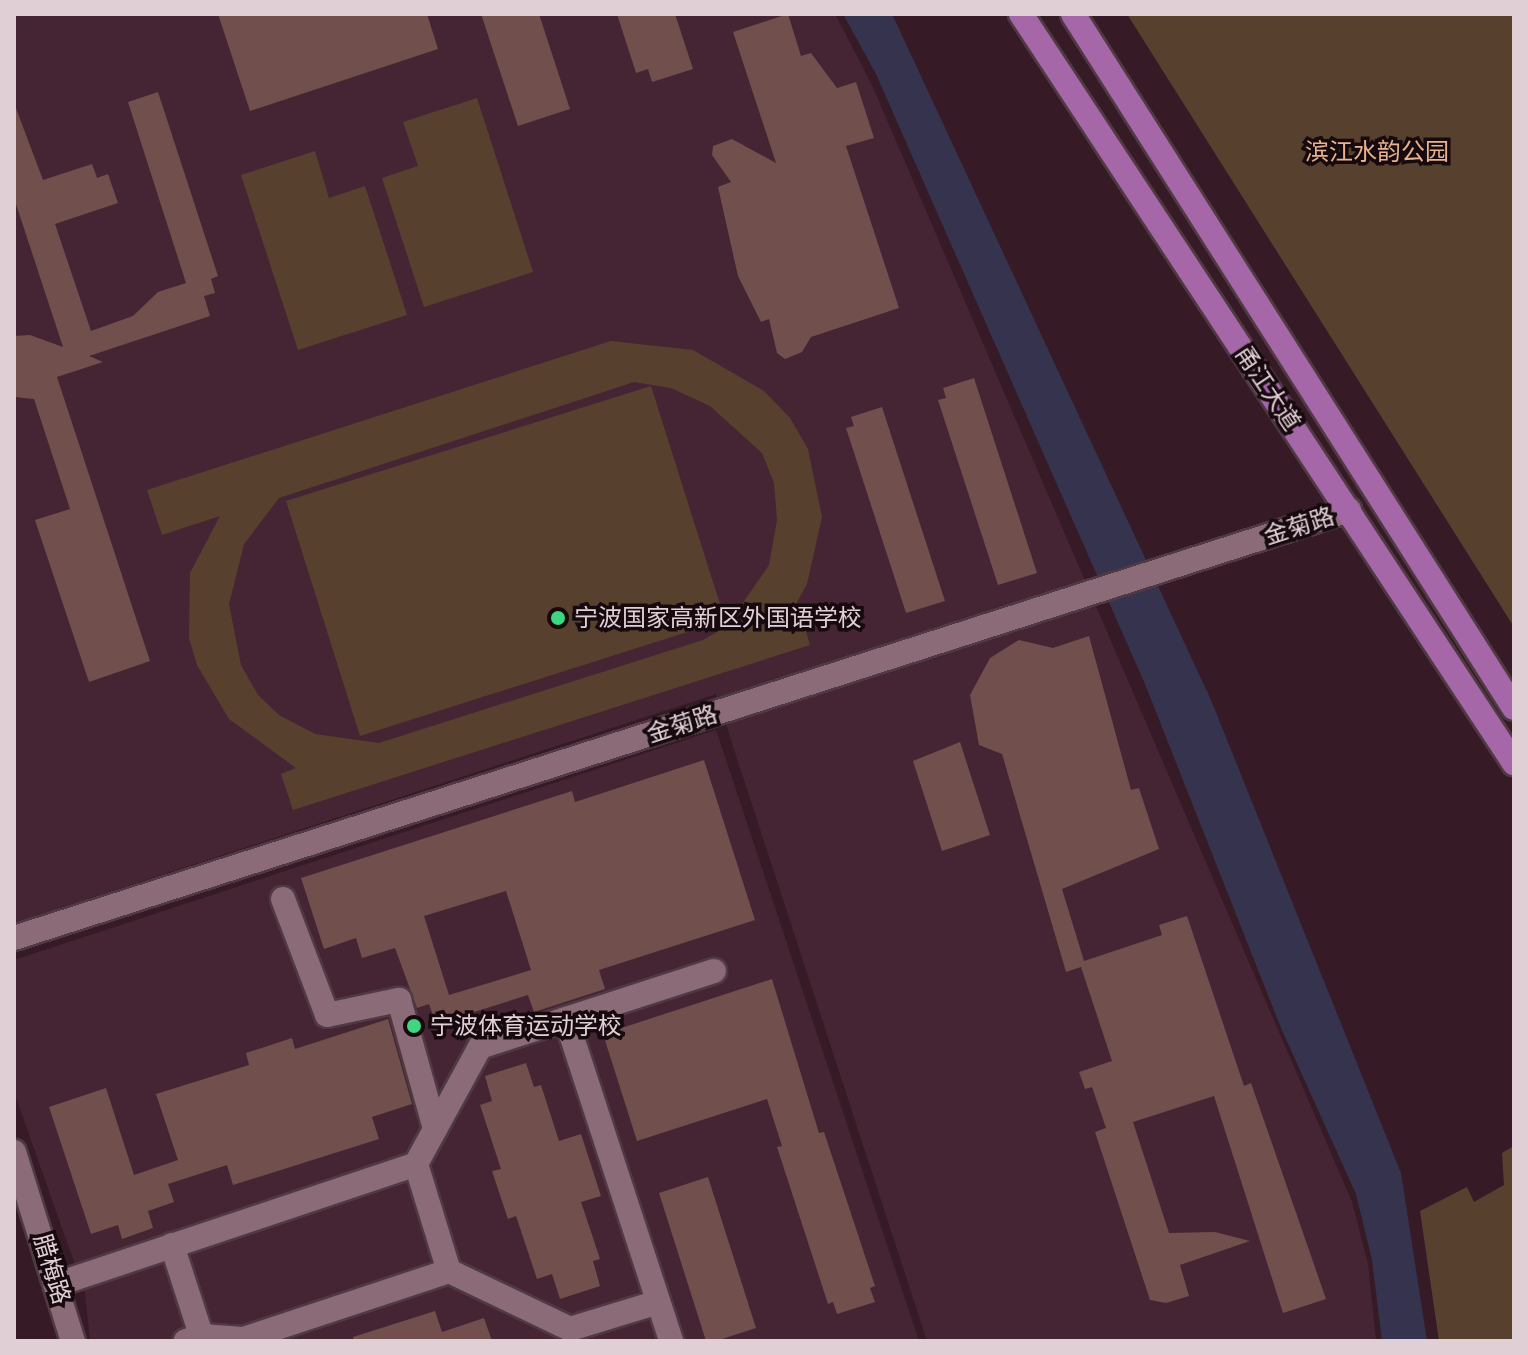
<!DOCTYPE html>
<html>
<head>
<meta charset="utf-8">
<style>
	body { margin:0 }
	#map { position:relative; width:1528px; height:1355px; overflow:hidden; background:#361b27; font-family:"PT Sans Narrow","Noto Sans SC",sans-serif }
	div>[style] { position:absolute }
	.built>* { inset:0; background:#452534 }
	.green>* { inset:0; background:#58402f }
	.water>* { inset:0; background:#36334f }
	.building>* { inset:0; background:#704f4c }
	.roads { filter:drop-shadow(2px 0 #4f3a43) drop-shadow(-2px 0 #4f3a43) drop-shadow(0 2px #4f3a43) drop-shadow(0 -2px #4f3a43) }
	.minor>* { height:24px; margin:-12px; padding:0 12px; transform-origin:12px; border-radius:12px; background:#8b6b78 }
	.major>* { height:24px; margin:-12px; padding:0 12px; transform-origin:12px; border-radius:12px; background:#a667a8 }
	.dots>* { width:22px; height:22px; translate:-50% -50%; box-sizing:border-box; border:4px solid #160a0f; border-radius:50% }
	span { translate:-50% -50%; white-space:nowrap; text-align:center; line-height:1.15; -webkit-text-stroke:7px #160a0f; paint-order:stroke }
	.park-label { font-size:24px; color:#e7b28c }
	.street-label { font-size:24px; color:#e1cfd6 }
	.poi-label { font-size:24px; color:#e1cfd6 }
	.left { translate:0 -50%; text-align:left }
	.frame { position:absolute; inset:0; border:16px solid #e1cfd6; pointer-events:none }
</style>
</head>
<body>
<div id="map">
	<div class="built">
		<i style="clip-path:polygon(14px 14px,835px 14px,871px 83px,1352px 1202px,1368px 1264px,1376px 1341px,927px 1341px,716px 694px,14px 923px)"></i>
		<i style="clip-path:polygon(716px 730px,919px 1341px,90px 1341px,85px 1293px,14px 1092px,14px 960px)"></i>
	</div>
	<div class="green">
		<i style="clip-path:polygon(1127px 14px,1514px 14px,1514px 627px)"></i>
		<i style="clip-path:polygon(477px 98px,533px 272px,424px 307px,382px 178px,418px 166px,403px 122px)"></i>
		<i style="clip-path:polygon(315px 151px,329px 198px,365px 186px,407px 315px,298px 350px,241px 175px)"></i>
		<i style="clip-path:polygon(evenodd,611px 341px,693px 350px,764px 391px,790px 418px,808px 449px,822px 517px,807px 584px,791px 613px,800px 611px,810px 645px,293px 810px,281px 774px,296px 768px,229px 719px,197px 665px,189px 638px,190px 573px,220px 516px,162px 535px,147px 490px,611px 341px,634px 382px,671px 388px,710px 406px,762px 453px,774px 483px,777px 520px,769px 565px,727px 626px,703px 640px,379px 743px,315px 734px,279px 715px,258px 695px,241px 665px,229px 604px,244px 544px,279px 498px,634px 382px)"></i>
		<i style="clip-path:polygon(651px 386px,725px 620px,360px 736px,286px 501px)"></i>
		<i style="clip-path:polygon(1514px 1146px,1514px 1341px,1439px 1341px,1420px 1211px,1467px 1187px,1474px 1202px,1504px 1185px,1502px 1153px)"></i>
	</div>
	<div class="water">
		<i style="clip-path:polygon(843px 14px,893px 16px,1211px 700px,1401px 1173px,1427px 1341px,1382px 1341px,1372px 1260px,1356px 1194px,1281px 1028px,1145px 684px,876px 74px)"></i>
	</div>
	<div class="building">
		<i style="clip-path:polygon(218px 14px,427px 14px,438px 49px,250px 111px)"></i>
		<i style="clip-path:polygon(481px 14px,539px 14px,570px 109px,518px 126px)"></i>
		<i style="clip-path:polygon(617px 14px,675px 14px,693px 69px,652px 82px,648px 69px,636px 73px)"></i>
		<i style="clip-path:polygon(788px 14px,801px 56px,811px 53px,837px 88px,856px 82px,874px 138px,846px 146px,899px 308px,811px 337px,802px 352px,785px 359px,777px 353px,769px 319px,761px 322px,738px 276px,718px 187px,731px 182px,712px 155px,713px 146px,732px 139px,776px 163px,733px 32px)"></i>
		<i style="clip-path:polygon(158px 92px,218px 276px,211px 279px,215px 293px,204px 296px,210px 316px,89px 356px,103px 362px,57px 377px,150px 661px,89px 682px,35px 520px,70px 509px,34px 399px,14px 397px,14px 336px,30px 335px,63px 347px,14px 198px,14px 103px,43px 180px,92px 164px,97px 178px,108px 174px,118px 203px,55px 224px,91px 331px,133px 316px,158px 292px,186px 283px,128px 102px)"></i>
		<i style="clip-path:polygon(974px 378px,1037px 573px,998px 585px,938px 400px,946px 398px,943px 388px)"></i>
		<i style="clip-path:polygon(882px 407px,945px 601px,906px 613px,846px 428px,854px 426px,851px 417px)"></i>
		<i style="clip-path:polygon(1089px 636px,1131px 790px,1139px 788px,1159px 849px,1062px 889px,1084px 961px,1162px 935px,1159px 925px,1187px 916px,1244px 1086px,1251px 1083px,1326px 1299px,1283px 1313px,1214px 1096px,1133px 1122px,1169px 1233px,1215px 1232px,1250px 1241px,1180px 1265px,1189px 1296px,1166px 1303px,1150px 1300px,1095px 1132px,1106px 1128px,1092px 1087px,1085px 1089px,1079px 1072px,1112px 1061px,1081px 967px,1066px 972px,1002px 754px,979px 745px,970px 695px,990px 658px,1019px 640px,1053px 648px)"></i>
		<i style="clip-path:polygon(960px 742px,990px 835px,942px 851px,913px 761px)"></i>
		<i style="clip-path:polygon(evenodd,704px 760px,755px 920px,599px 970px,605px 989px,534px 1012px,528px 995px,436px 1024px,429px 1004px,417px 1008px,395px 948px,362px 958px,356px 938px,324px 949px,301px 878px,572px 791px,575px 802px,704px 760px,506px 891px,531px 970px,449px 995px,424px 916px,506px 891px)"></i>
		<i style="clip-path:polygon(772px 979px,819px 1133px,824px 1132px,875px 1286px,870px 1288px,875px 1302px,837px 1314px,833px 1302px,828px 1304px,777px 1147px,782px 1146px,767px 1099px,637px 1141px,603px 1034px)"></i>
		<i style="clip-path:polygon(388px 1019px,412px 1104px,372px 1117px,379px 1139px,233px 1185px,227px 1165px,168px 1184px,174px 1202px,148px 1211px,153px 1228px,122px 1239px,118px 1225px,91px 1234px,49px 1107px,106px 1088px,134px 1175px,178px 1160px,156px 1094px,249px 1065px,246px 1053px,292px 1038px,295px 1049px)"></i>
		<i style="clip-path:polygon(526px 1063px,534px 1087px,541px 1085px,559px 1141px,581px 1134px,601px 1196px,581px 1202px,600px 1259px,593px 1261px,600px 1286px,560px 1299px,552px 1274px,537px 1279px,516px 1216px,508px 1219px,492px 1171px,501px 1169px,480px 1105px,492px 1101px,485px 1076px)"></i>
		<i style="clip-path:polygon(708px 1177px,756px 1328px,716px 1341px,706px 1341px,659px 1193px)"></i>
		<i style="clip-path:polygon(435px 1311px,442px 1332px,484px 1318px,492px 1341px,354px 1341px,353px 1337px)"></i>
	</div>
	<div class="roads">
		<div class="minor">
			<i style="left:283px;top:899px;width:124px;rotate:69.2deg"></i>
			<i style="left:327px;top:1015px;width:74px;rotate:-11.8deg"></i>
			<i style="left:399px;top:1000px;width:134px;rotate:74.4deg"></i>
			<i style="left:14px;top:938px;width:1402px;rotate:-17.78deg"></i>
			<i style="left:566px;top:1019px;width:339px;rotate:71.9deg"></i>
			<i style="left:14px;top:1152px;width:198px;rotate:72.7deg"></i>
			<i style="left:416px;top:1164px;width:133px;rotate:-61.3deg"></i>
			<i style="left:480px;top:1047px;width:246px;rotate:-18deg"></i>
			<i style="left:172px;top:1245px;width:101px;rotate:72.1deg"></i>
			<i style="left:449px;top:1271px;width:134px;rotate:25.6deg"></i>
			<i style="left:570px;top:1329px;width:89px;rotate:-17deg"></i>
			<i style="left:58px;top:1284px;width:378px;rotate:-18.5deg"></i>
			<i style="left:416px;top:1164px;width:112px;rotate:72.9deg"></i>
			<i style="left:449px;top:1271px;width:217px;rotate:161.7deg"></i>
			<i style="left:243px;top:1339px;width:41px;rotate:-175.8deg"></i>
			<i style="left:202px;top:1336px;width:17px;rotate:163deg"></i>
		</div>
		<div class="major">
			<i style="left:1021px;top:14px;width:897px;rotate:56.65deg"></i>
			<i style="left:1073px;top:14px;width:822px;rotate:57.57deg"></i>
		</div>
	</div>
	<div class="dots">
		<i style="left:558px;top:618px;background:#3cd77e"></i>
		<i style="left:414px;top:1026px;background:#3cd77e"></i>
	</div>
	<div class="park-label">
		<span style="left:1377px;top:152px">滨江水韵公园</span>
	</div>
	<div class="street-label">
		<span style="left:1268px;top:388px;rotate:56deg">甬江大道</span>
		<span style="left:1299px;top:526px;rotate:-18deg">金菊路</span>
		<span style="left:682px;top:724px;rotate:-18deg">金菊路</span>
		<span style="left:52px;top:1269px;rotate:73deg">腊梅路</span>
	</div>
	<div class="poi-label">
		<span class="left" style="left:574px;top:618px">宁波国家高新区外国语学校</span>
		<span class="left" style="left:430px;top:1026px">宁波体育运动学校</span>
	</div>
	<div class="frame"></div>
</div>
</body>
</html>
